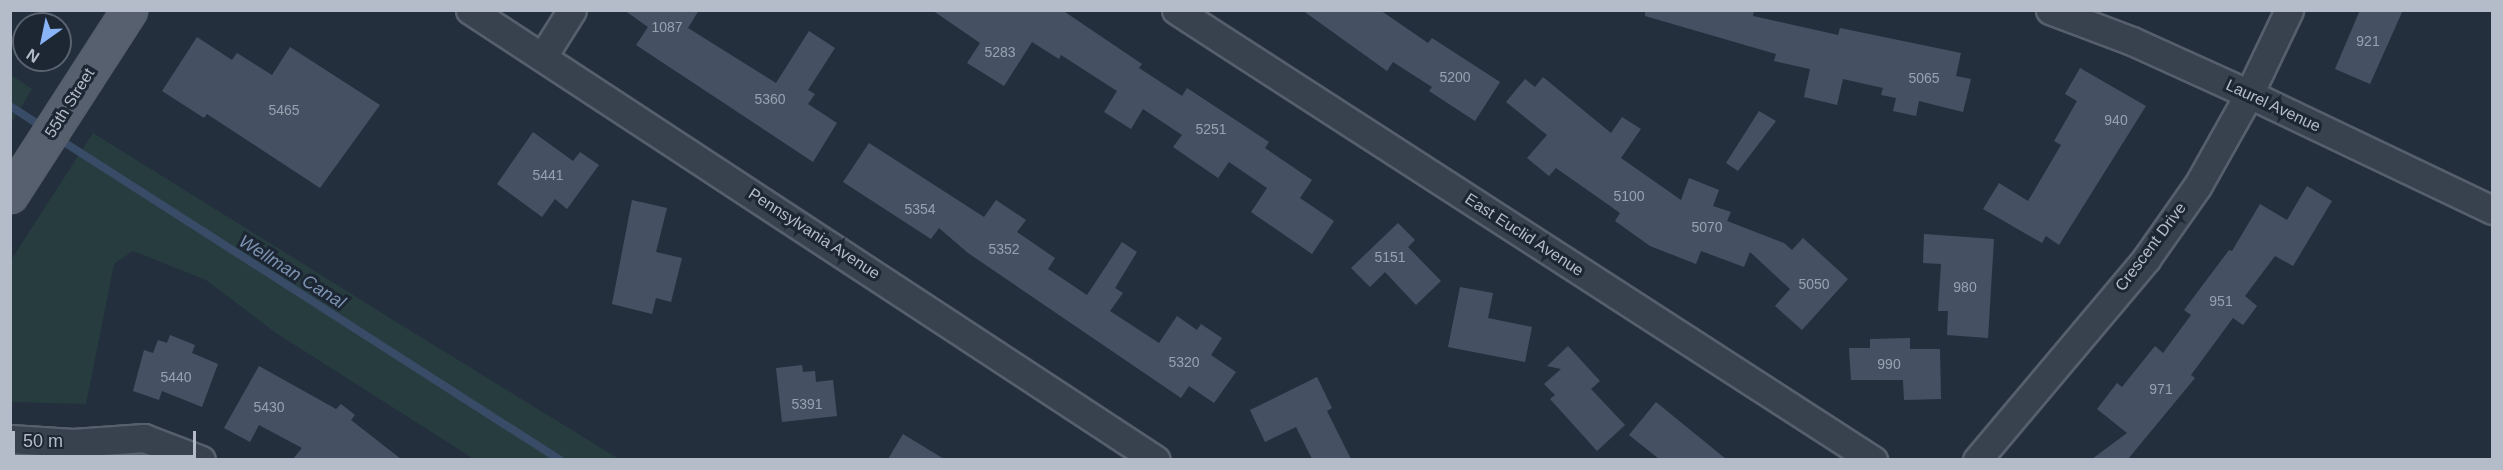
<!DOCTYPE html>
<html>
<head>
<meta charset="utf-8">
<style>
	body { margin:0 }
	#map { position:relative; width:2503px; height:470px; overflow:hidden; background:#242f3e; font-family:Helvetica,sans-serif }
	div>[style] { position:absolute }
	.green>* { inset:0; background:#263c3f }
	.stream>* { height:8px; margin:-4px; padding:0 4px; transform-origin:4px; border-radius:4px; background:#394c67 }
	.building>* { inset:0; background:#455162 }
	.roads { filter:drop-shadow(2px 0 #565f6c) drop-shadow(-2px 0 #565f6c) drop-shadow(0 2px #565f6c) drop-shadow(0 -2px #565f6c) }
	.minor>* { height:27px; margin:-13.5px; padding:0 13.5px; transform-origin:13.5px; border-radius:13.5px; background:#38414e }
	.major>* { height:33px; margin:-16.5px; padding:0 16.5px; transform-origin:16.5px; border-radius:16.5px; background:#56606e }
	span { translate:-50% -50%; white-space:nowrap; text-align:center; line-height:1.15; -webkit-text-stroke:6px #1d2633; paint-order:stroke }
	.number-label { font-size:14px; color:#98a1af }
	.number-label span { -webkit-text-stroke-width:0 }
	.street-label { font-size:16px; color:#b4bcc9 }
	.water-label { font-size:18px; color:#7c92b1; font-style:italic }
	.frame { position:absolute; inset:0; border:12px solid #b4bcc9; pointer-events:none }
	.north { position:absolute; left:12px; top:12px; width:60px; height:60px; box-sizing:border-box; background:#1d2633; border:2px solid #59626f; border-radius:50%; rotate:213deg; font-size:16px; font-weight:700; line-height:24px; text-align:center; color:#b4bcc9 }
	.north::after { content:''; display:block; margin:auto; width:21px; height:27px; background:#8ab4f8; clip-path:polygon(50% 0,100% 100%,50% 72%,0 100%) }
	.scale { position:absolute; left:12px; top:431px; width:184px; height:27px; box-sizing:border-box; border:3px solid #b4bcc9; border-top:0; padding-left:8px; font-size:18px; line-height:21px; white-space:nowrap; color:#b4bcc9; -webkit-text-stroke:4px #1d2633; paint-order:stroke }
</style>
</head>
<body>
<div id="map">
	<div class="green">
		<i style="clip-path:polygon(11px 75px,32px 89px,11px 124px)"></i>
		<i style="clip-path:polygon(93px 133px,398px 323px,619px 459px,474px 459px,276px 333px,206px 280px,133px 251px,114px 264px,86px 404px,11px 402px,11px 260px)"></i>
	</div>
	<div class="stream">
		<i style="left:10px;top:106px;width:40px;rotate:32.9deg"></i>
		<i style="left:56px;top:137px;width:599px;rotate:32.65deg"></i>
	</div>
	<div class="building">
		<i style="clip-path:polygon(624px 10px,699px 10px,688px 28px,776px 83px,809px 31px,835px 48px,808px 90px,815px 94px,808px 104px,837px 123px,813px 162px,636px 45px,648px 27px)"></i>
		<i style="clip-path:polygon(932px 10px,1062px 10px,1142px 64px,1139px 68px,1182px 96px,1187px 88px,1269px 142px,1265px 148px,1312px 180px,1300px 198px,1334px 221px,1312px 254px,1251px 212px,1267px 188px,1229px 162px,1218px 178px,1173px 147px,1182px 135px,1143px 109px,1131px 129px,1104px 112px,1117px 91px,1061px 55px,1059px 59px,1032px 42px,1004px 86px,967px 63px,980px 43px)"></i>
		<i style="clip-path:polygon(1302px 10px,1380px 10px,1428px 43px,1432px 38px,1500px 82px,1475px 121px,1429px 91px,1432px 87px,1393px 62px,1387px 71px)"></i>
		<i style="clip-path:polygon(1645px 10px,1754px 10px,1753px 16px,1838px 35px,1840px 28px,1961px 53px,1956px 76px,1971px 79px,1963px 112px,1919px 101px,1916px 116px,1893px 111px,1896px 98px,1881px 95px,1883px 88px,1843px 79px,1837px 105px,1804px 97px,1810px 69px,1774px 61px,1776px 54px,1645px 16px)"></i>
		<i style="clip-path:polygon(2360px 10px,2403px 10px,2370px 84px,2335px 69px)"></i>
		<i style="clip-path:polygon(197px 37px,232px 60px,237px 53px,272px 75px,290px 47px,380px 105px,320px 188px,207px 114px,204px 118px,162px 91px)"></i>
		<i style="clip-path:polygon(2080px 68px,2146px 106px,2059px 245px,2046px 236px,2042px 243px,1983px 209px,1999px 183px,2028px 201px,2061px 145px,2054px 141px,2077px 101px,2065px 94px)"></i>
		<i style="clip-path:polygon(1543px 77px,1611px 133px,1622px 117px,1641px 129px,1621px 158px,1681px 200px,1689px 178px,1719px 190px,1713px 206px,1731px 212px,1727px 221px,1784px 243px,1792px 250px,1803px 238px,1848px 279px,1802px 330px,1775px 306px,1790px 289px,1750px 252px,1744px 267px,1701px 251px,1696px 264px,1650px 246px,1615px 221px,1620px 213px,1556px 168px,1549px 176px,1527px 158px,1547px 135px,1506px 102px,1525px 79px,1535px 87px)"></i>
		<i style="clip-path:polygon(1759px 111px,1776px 121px,1738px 171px,1726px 163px)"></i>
		<i style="clip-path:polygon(533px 132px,573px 161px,580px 152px,599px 165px,567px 209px,555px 199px,542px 217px,497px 184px)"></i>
		<i style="clip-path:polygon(869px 143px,984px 217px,996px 200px,1026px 220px,1017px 232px,1055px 258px,1048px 269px,1087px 295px,1122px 242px,1137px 252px,1115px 288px,1123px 293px,1110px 311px,1159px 343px,1177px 316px,1197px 330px,1201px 324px,1222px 338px,1211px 355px,1236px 372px,1214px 403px,1189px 386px,1181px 398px,968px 253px,939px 228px,931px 239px,843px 182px)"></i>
		<i style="clip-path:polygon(2307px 186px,2332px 201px,2293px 266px,2275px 256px,2245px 296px,2257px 306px,2243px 325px,2233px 318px,2191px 375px,2195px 378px,2128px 459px,2092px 459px,2127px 433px,2097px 409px,2117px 383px,2122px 387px,2155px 346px,2163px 353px,2191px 315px,2184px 310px,2229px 250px,2232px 251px,2260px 204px,2287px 220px)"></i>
		<i style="clip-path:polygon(632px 200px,667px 208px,656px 252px,682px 258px,671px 302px,656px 298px,652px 314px,612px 304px)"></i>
		<i style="clip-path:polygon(1398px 223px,1415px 240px,1408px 247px,1441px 281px,1416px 305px,1385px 272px,1370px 287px,1351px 268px)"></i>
		<i style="clip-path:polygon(1924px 234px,1994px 239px,1988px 338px,1947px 335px,1948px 311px,1938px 311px,1941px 264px,1923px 263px)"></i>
		<i style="clip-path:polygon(1460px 287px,1493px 293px,1488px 318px,1532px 327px,1525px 362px,1448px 347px)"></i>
		<i style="clip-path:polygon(170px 335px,195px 345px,192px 353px,218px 364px,202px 407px,162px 391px,159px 400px,133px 391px,144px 350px,153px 353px,158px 340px,167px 343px)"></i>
		<i style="clip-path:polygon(1910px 338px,1910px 349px,1940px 349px,1941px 399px,1904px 400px,1903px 380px,1851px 380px,1849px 348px,1870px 348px,1870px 339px)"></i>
		<i style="clip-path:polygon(1568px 346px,1600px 381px,1591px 389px,1625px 425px,1597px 451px,1550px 399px,1555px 395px,1544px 384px,1561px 369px,1547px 366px)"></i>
		<i style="clip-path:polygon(802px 365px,803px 372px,815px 371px,816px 382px,833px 380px,837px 416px,782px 422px,776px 368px)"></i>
		<i style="clip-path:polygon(259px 366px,336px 409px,341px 404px,355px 415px,351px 420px,401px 459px,293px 459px,302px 448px,259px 425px,250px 442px,224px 428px)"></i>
		<i style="clip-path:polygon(1317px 377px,1332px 408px,1327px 411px,1351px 459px,1312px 459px,1296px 427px,1265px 442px,1250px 410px)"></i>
		<i style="clip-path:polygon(1656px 402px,1726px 459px,1659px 459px,1629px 435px)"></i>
		<i style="clip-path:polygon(903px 434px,944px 459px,888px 459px)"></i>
	</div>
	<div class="roads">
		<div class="minor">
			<i style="left:470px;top:10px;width:820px;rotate:33.26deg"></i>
			<i style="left:1176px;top:10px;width:830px;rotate:32.85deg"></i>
			<i style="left:2050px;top:10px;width:88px;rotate:20.7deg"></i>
			<i style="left:2132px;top:41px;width:128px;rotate:24.4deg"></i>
			<i style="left:2249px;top:94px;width:269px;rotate:25.5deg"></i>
			<i style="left:543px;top:56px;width:54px;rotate:-57.8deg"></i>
			<i style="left:10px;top:439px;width:63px;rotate:3.6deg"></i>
			<i style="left:73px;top:443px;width:71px;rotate:-4deg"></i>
			<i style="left:144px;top:438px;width:61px;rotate:21.1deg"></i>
			<i style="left:1977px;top:460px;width:263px;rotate:-49.9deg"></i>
			<i style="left:2146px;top:259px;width:90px;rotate:-54.9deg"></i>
			<i style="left:2198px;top:185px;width:104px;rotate:-60.7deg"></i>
			<i style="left:2249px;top:94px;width:93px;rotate:-64.5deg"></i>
		</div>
		<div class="major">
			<i style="left:10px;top:195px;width:220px;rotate:-57.2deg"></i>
		</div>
	</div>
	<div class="number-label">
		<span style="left:667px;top:27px">1087</span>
		<span style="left:2368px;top:41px">921</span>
		<span style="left:1000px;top:52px">5283</span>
		<span style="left:1455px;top:77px">5200</span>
		<span style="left:1924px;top:78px">5065</span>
		<span style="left:770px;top:99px">5360</span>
		<span style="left:284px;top:110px">5465</span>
		<span style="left:2116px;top:120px">940</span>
		<span style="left:1211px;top:129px">5251</span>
		<span style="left:548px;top:175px">5441</span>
		<span style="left:1629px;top:196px">5100</span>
		<span style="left:920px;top:209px">5354</span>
		<span style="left:1707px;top:227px">5070</span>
		<span style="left:1004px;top:249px">5352</span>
		<span style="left:1390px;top:257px">5151</span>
		<span style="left:1814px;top:284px">5050</span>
		<span style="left:1965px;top:287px">980</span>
		<span style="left:2221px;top:301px">951</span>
		<span style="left:1184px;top:362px">5320</span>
		<span style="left:1889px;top:364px">990</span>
		<span style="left:176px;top:377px">5440</span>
		<span style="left:2161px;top:389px">971</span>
		<span style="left:807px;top:404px">5391</span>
		<span style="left:269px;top:407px">5430</span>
	</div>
	<div class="street-label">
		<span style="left:70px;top:103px;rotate:-58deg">55th Street</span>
		<span style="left:2273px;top:106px;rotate:25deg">Laurel Avenue</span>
		<span style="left:814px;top:234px;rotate:33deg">Pennsylvania Avenue</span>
		<span style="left:1524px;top:235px;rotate:33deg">East Euclid Avenue</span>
		<span style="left:2151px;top:247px;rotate:-53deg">Crescent Drive</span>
	</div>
	<div class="water-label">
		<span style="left:292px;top:272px;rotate:32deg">Wellman Canal</span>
	</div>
	<div class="frame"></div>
	<div class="north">N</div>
	<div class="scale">50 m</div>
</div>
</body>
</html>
